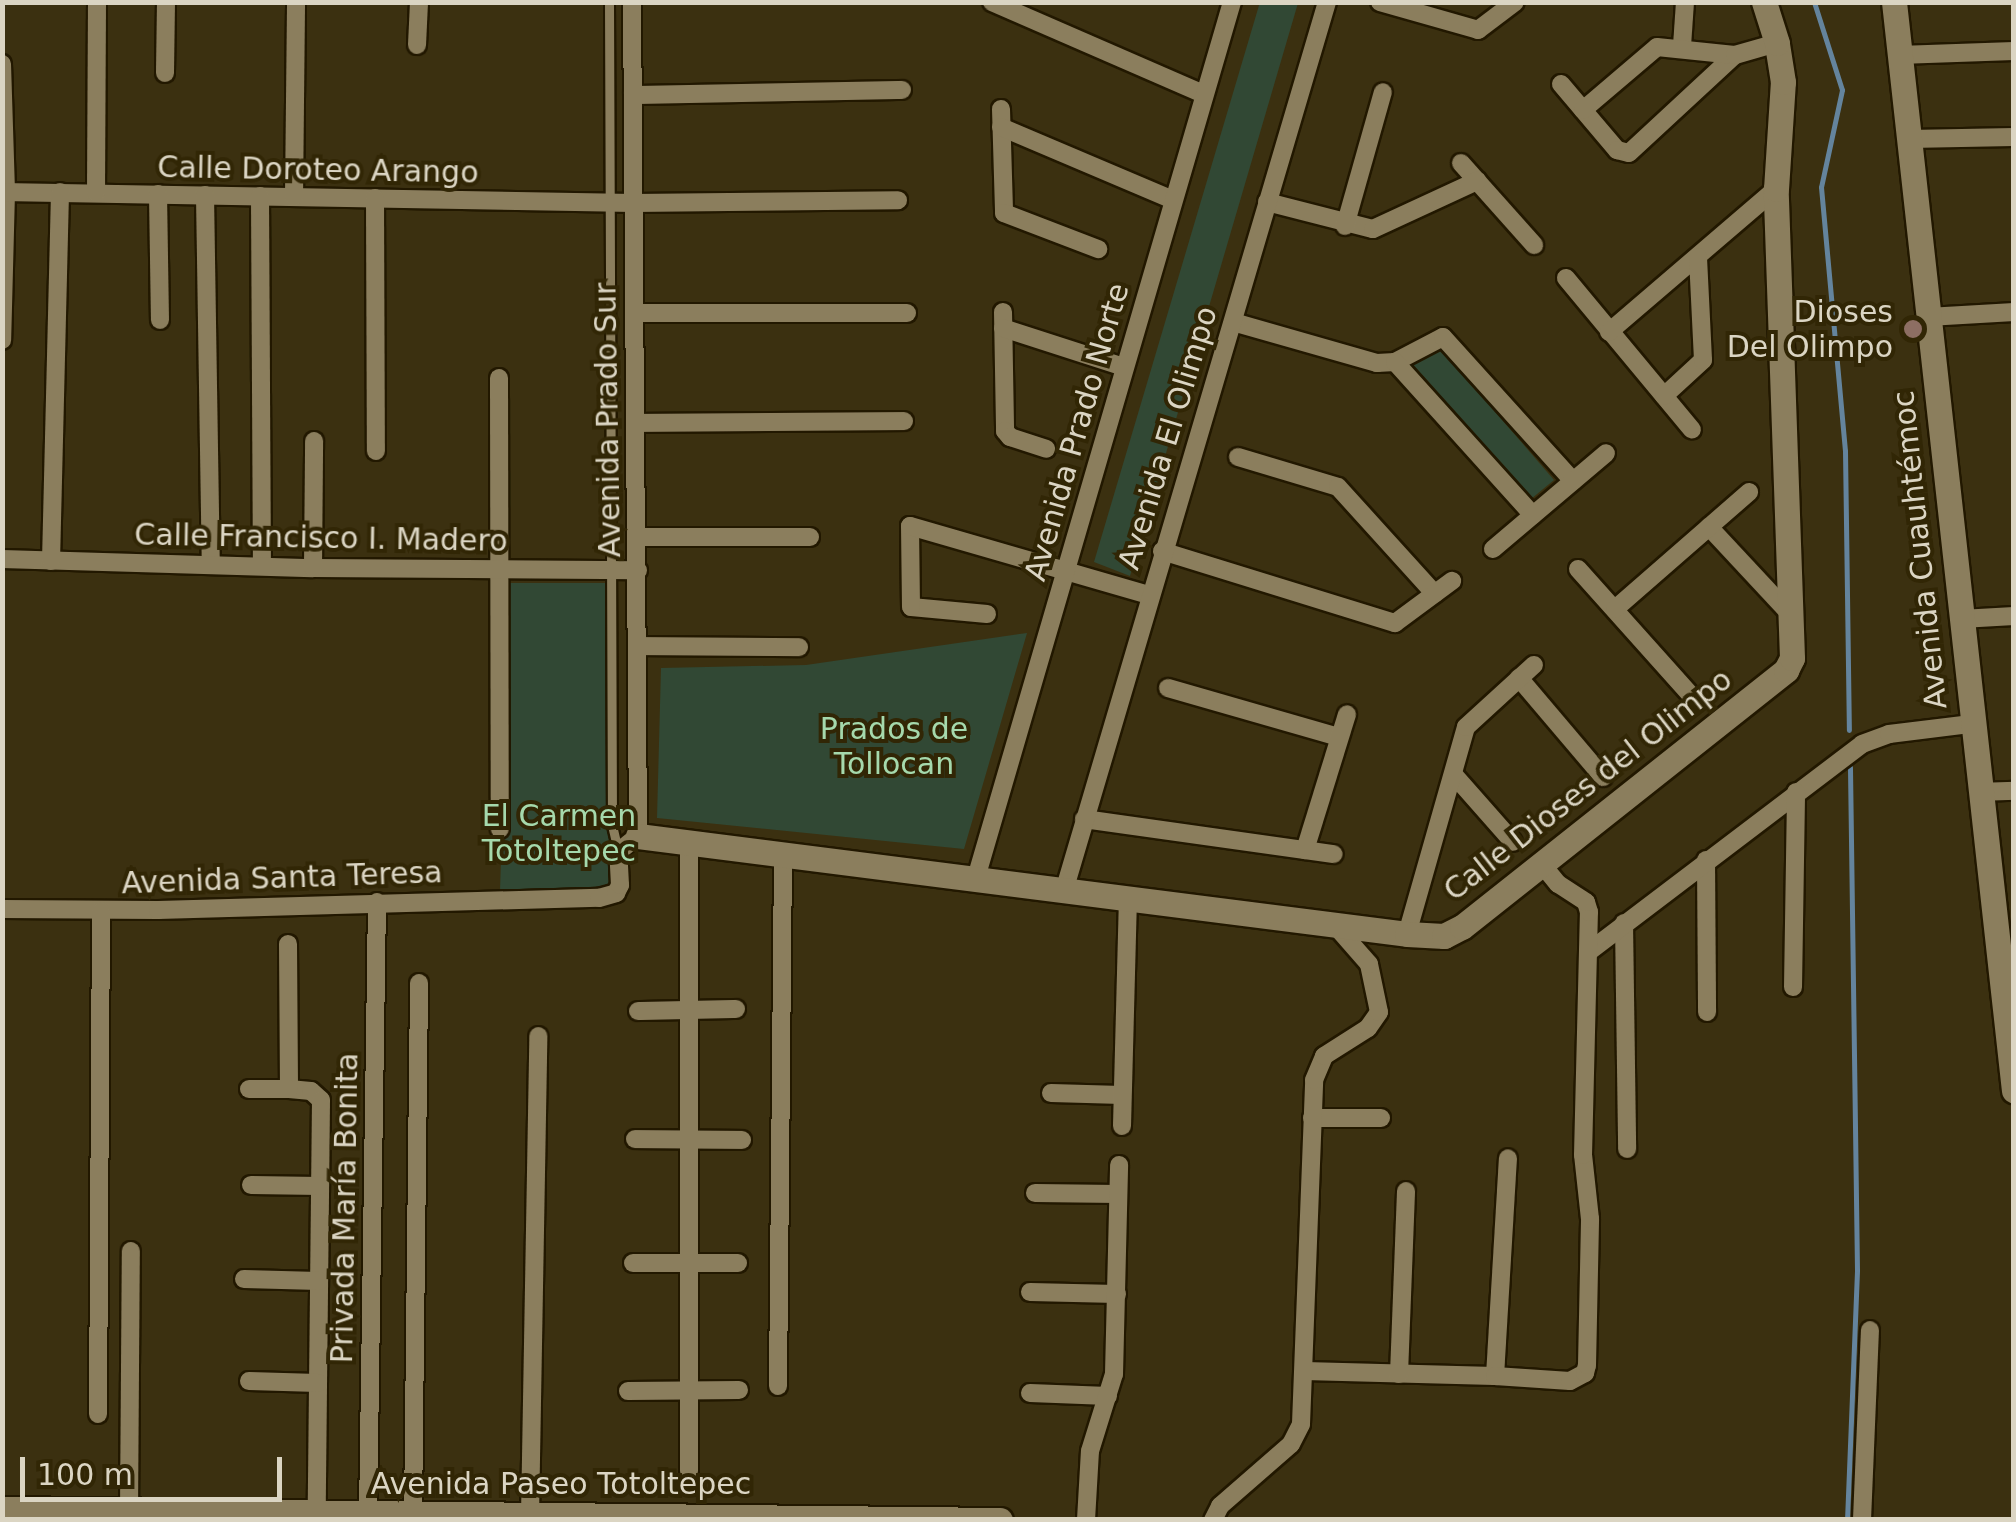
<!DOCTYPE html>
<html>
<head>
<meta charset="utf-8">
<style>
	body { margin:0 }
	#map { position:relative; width:2016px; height:1522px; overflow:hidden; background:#3b3010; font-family:"DejaVu Sans",sans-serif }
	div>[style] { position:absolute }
	.green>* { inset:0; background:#314834 }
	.stream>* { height:5px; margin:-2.5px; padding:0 2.5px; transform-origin:2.5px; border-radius:2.5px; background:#64849d }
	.roads { filter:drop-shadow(2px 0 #221800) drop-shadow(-2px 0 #221800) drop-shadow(0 2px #221800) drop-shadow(0 -2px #221800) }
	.service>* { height:9px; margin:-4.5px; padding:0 4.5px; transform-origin:4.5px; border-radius:4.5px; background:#8b7e5d }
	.minor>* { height:18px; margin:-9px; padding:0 9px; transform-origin:9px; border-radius:9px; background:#8b7e5d }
	.secondary>* { height:25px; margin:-12.5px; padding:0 12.5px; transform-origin:12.5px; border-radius:12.5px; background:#8b7e5d }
	.dots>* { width:28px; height:28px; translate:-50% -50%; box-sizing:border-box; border:5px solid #312605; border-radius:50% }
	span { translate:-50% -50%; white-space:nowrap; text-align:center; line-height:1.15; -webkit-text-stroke:8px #312605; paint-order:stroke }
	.street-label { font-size:30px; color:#dbd5c3 }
	.poi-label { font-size:30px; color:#dbd5c3 }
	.right { translate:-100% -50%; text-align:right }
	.park-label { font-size:30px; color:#a5d9ac }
	.frame { position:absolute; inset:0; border:5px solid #dbd5c3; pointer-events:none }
	.scale { position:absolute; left:20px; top:1457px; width:262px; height:45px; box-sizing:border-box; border:5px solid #dbd5c3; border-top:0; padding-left:12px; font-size:30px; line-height:35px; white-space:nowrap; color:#dbd5c3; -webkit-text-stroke:8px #312605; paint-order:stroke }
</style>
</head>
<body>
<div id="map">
	<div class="green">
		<i style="clip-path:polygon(1260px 2px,1298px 3px,1130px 576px,1094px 562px)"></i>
		<i style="clip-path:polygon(1439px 347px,1554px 480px,1531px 499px,1408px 363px)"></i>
		<i style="clip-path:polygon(510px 583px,614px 583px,616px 893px,500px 891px)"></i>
		<i style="clip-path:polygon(1027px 633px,964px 849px,657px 818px,661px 668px,806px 665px)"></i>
	</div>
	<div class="stream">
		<i style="left:1814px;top:2px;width:92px;rotate:72.3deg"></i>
		<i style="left:1842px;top:90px;width:99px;rotate:102.2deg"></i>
		<i style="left:1821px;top:187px;width:265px;rotate:84.8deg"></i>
		<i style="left:1845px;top:451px;width:279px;rotate:89.2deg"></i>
		<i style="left:1847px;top:1520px;width:250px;rotate:-87.7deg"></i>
		<i style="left:1857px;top:1270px;width:503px;rotate:-90.8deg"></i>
	</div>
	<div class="roads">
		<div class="service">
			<i style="left:609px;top:2px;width:823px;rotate:89.79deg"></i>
			<i style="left:612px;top:825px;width:28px;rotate:77deg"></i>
		</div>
		<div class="minor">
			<i style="left:992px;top:2px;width:231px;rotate:23.5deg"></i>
			<i style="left:1380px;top:2px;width:102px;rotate:15.9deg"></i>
			<i style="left:1478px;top:30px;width:46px;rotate:-37.1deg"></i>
			<i style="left:417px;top:45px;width:43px;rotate:-87.3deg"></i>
			<i style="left:1682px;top:46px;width:44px;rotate:-86.1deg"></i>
			<i style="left:1899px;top:55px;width:115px;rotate:-2deg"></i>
			<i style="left:2px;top:64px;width:128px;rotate:88.2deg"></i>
			<i style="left:6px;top:192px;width:148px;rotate:91.5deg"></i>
			<i style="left:165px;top:73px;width:71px;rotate:-89.2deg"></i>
			<i style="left:1561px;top:84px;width:87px;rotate:49.7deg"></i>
			<i style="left:1617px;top:150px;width:12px;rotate:14deg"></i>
			<i style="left:1629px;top:153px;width:144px;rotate:-42.8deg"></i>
			<i style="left:633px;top:95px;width:269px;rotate:-1.1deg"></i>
			<i style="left:1001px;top:109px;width:104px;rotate:88.3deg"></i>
			<i style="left:1004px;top:213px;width:101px;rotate:21deg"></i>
			<i style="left:1583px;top:110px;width:97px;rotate:-40.4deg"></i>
			<i style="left:1657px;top:47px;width:78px;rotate:5.9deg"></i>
			<i style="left:1735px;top:55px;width:44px;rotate:-15.9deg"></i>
			<i style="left:1001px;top:127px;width:187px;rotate:23deg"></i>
			<i style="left:1909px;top:139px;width:105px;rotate:-1.1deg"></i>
			<i style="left:1461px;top:163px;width:110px;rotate:48.3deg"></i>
			<i style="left:2px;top:192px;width:631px;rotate:1deg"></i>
			<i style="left:633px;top:203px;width:265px;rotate:-0.6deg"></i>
			<i style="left:96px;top:193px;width:191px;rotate:-89.7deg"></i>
			<i style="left:158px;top:194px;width:126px;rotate:89.1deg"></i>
			<i style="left:205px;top:195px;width:370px;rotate:89.1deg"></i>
			<i style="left:260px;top:196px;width:370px;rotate:89.7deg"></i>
			<i style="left:294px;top:197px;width:195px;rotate:-89.4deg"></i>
			<i style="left:375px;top:198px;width:253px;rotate:89.8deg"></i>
			<i style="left:1267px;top:202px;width:109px;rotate:14.3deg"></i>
			<i style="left:1373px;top:229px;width:115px;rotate:-24.8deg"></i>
			<i style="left:1345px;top:226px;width:139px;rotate:-74.2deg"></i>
			<i style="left:1566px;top:278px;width:197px;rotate:50.3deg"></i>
			<i style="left:1003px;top:312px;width:119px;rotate:89deg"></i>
			<i style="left:1005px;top:431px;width:8px;rotate:50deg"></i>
			<i style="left:1010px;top:437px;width:38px;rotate:18deg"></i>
			<i style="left:634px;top:313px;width:273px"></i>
			<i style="left:1928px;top:317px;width:86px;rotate:-3.3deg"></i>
			<i style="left:1233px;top:322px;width:150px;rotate:15.9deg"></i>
			<i style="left:1377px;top:363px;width:18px;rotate:-3deg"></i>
			<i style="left:1395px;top:362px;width:54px;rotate:-27.5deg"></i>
			<i style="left:1443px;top:337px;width:194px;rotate:47.9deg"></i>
			<i style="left:1003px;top:328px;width:127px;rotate:17.9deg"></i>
			<i style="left:1609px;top:332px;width:220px;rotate:-40.6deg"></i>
			<i style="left:1395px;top:362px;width:206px;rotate:48deg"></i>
			<i style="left:499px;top:378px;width:451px;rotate:89.9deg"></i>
			<i style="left:1664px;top:396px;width:53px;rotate:-42.7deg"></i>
			<i style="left:1703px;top:360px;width:103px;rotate:-92.8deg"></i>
			<i style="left:636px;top:423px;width:268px;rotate:-0.4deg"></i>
			<i style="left:1238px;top:457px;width:104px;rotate:16.7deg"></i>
			<i style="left:1338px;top:487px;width:144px;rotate:47.8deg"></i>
			<i style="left:1709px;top:527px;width:122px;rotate:47deg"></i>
			<i style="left:638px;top:537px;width:172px"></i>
			<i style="left:1493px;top:549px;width:148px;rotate:-40.3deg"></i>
			<i style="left:1162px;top:551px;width:244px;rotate:17.2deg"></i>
			<i style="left:1395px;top:623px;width:71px;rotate:-36.4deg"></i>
			<i style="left:2px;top:559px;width:311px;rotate:1.7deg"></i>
			<i style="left:313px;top:568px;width:325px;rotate:0.4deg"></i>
			<i style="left:51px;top:561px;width:369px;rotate:-88.6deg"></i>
			<i style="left:313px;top:568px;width:127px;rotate:-89.5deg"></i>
			<i style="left:1578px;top:569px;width:166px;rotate:48.2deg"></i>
			<i style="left:1615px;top:609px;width:178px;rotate:-41.1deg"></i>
			<i style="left:987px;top:614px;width:76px;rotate:-174.7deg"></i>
			<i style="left:911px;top:607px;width:81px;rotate:-90.7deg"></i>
			<i style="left:910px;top:526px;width:249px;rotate:16.1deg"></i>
			<i style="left:1961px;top:619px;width:53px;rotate:-3.2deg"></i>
			<i style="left:639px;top:646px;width:160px;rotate:0.4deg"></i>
			<i style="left:1519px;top:678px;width:130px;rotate:49.7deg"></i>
			<i style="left:1168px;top:688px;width:178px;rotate:16deg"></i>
			<i style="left:1454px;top:775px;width:89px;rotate:48.6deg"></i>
			<i style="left:1979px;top:792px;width:35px;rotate:-2deg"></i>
			<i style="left:1084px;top:819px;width:252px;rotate:8deg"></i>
			<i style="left:1305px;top:850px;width:142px;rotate:-72.8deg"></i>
			<i style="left:1706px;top:860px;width:152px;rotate:89.6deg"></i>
			<i style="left:976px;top:878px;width:913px;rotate:-73.71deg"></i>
			<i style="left:1064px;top:891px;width:927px;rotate:-73.52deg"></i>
			<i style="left:2px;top:909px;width:156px;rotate:0.4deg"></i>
			<i style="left:158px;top:910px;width:441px;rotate:-1.6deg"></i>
			<i style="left:599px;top:898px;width:18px;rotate:-16deg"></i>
			<i style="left:616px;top:893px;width:9px;rotate:-63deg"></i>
			<i style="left:620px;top:885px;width:33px;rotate:-93deg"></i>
			<i style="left:618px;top:852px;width:26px;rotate:-39deg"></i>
			<i style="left:638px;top:836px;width:834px;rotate:-90.41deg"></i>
			<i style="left:1624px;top:923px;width:226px;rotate:89.2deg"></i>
			<i style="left:1407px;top:934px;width:215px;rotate:-74.1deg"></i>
			<i style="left:1466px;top:727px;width:92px;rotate:-42.4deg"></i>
			<i style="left:288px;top:944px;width:145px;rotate:89.6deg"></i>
			<i style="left:289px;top:1089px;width:22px;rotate:5deg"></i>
			<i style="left:311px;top:1091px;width:13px;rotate:42deg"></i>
			<i style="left:321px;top:1100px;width:415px;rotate:90.6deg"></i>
			<i style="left:1591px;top:950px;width:340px;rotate:-37.2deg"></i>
			<i style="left:1862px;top:744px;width:29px;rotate:-20deg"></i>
			<i style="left:1889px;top:734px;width:83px;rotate:-7deg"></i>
			<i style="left:1793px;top:987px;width:195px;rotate:-89.1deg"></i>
			<i style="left:638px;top:1011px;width:98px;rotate:-1.2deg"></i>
			<i style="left:249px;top:1089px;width:40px"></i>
			<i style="left:1051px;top:1093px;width:71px;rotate:1.6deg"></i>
			<i style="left:1312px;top:1118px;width:69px"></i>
			<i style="left:1122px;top:1126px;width:228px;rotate:-88.5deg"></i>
			<i style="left:635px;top:1139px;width:107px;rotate:0.5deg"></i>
			<i style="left:251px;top:1185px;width:69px;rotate:0.8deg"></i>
			<i style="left:1035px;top:1193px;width:83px;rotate:0.7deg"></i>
			<i style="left:633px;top:1263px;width:105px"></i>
			<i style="left:244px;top:1279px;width:75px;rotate:1.5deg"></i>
			<i style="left:1030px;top:1292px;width:87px;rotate:1.3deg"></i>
			<i style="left:1304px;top:1371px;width:191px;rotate:1.5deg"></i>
			<i style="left:1495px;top:1376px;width:218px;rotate:-86.6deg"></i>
			<i style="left:1399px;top:1374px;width:183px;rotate:-87.8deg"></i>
			<i style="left:1495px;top:1376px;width:75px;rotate:3.8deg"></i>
			<i style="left:1570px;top:1381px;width:17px;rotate:-28deg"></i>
			<i style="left:1585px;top:1373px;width:8px;rotate:-76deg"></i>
			<i style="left:1587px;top:1365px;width:146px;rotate:-88.8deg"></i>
			<i style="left:1590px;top:1219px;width:64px;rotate:-96.2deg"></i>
			<i style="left:1583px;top:1155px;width:243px;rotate:-88.6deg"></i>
			<i style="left:1589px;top:912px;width:10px;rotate:-107deg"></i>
			<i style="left:1586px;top:902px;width:33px;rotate:-147deg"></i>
			<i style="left:1558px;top:884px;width:26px;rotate:-129deg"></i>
			<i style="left:249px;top:1381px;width:69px;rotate:1.7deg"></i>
			<i style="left:778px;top:1386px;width:530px;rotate:-89.46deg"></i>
			<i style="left:628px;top:1391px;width:111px;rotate:-0.5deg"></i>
			<i style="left:1030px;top:1393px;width:78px;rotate:2.2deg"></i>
			<i style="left:98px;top:1414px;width:503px;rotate:-89.66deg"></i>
			<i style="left:689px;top:1471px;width:627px;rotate:-90deg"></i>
			<i style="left:129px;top:1512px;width:261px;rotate:-89.6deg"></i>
			<i style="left:368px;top:1515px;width:613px;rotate:-89.16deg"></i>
			<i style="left:413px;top:1515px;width:532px;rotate:-89.35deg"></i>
			<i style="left:530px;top:1516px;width:480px;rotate:-89deg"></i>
			<i style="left:1086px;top:1520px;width:69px;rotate:-86.7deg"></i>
			<i style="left:1090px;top:1451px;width:81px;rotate:-72.7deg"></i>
			<i style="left:1114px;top:1374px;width:209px;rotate:-88.6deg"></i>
			<i style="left:1213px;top:1520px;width:16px;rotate:-63deg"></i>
			<i style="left:1220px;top:1506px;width:94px;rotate:-41.1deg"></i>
			<i style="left:1291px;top:1444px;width:22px;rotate:-63deg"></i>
			<i style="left:1301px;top:1424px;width:344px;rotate:-87.8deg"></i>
			<i style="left:1314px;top:1080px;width:26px;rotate:-67deg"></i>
			<i style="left:1324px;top:1056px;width:52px;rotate:-32.5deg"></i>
			<i style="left:1368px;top:1028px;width:19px;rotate:-55deg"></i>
			<i style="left:1379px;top:1012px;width:49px;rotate:-101.8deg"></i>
			<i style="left:1369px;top:964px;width:55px;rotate:-131.3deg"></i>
			<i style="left:1862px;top:1520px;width:190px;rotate:-87.6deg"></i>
		</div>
		<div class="secondary">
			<i style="left:1894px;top:2px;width:1095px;rotate:83.71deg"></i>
			<i style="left:638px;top:836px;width:775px;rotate:7.26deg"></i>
			<i style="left:1407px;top:934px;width:37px;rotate:3deg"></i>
			<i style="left:1444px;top:936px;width:20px;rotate:-27deg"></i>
			<i style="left:1462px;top:927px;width:414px;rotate:-38.4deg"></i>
			<i style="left:1786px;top:670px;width:13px;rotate:-63deg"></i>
			<i style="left:1792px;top:658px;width:469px;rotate:-92deg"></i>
			<i style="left:1776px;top:189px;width:107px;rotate:-86.3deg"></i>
			<i style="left:1783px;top:82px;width:39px;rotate:-99deg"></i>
			<i style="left:1777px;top:43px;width:43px;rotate:-107.6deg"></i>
			<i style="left:2px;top:1509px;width:998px;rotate:0.63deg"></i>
		</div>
	</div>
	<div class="dots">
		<i style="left:1913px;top:329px;background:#8d6e63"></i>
	</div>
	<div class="street-label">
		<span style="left:318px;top:170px;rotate:1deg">Calle Doroteo Arango</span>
		<span style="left:608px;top:420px;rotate:-91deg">Avenida Prado Sur</span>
		<span style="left:1077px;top:432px;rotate:-74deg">Avenida Prado Norte</span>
		<span style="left:1168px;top:438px;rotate:-73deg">Avenida El Olimpo</span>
		<span style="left:321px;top:538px;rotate:1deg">Calle Francisco I. Madero</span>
		<span style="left:1920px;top:550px;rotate:-96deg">Avenida Cuauhtémoc</span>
		<span style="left:1588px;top:785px;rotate:-38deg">Calle Dioses del Olimpo</span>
		<span style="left:282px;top:878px;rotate:-2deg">Avenida Santa Teresa</span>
		<span style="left:345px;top:1208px;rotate:-89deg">Privada María Bonita</span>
		<span style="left:561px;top:1484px">Avenida Paseo Totoltepec</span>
	</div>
	<div class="poi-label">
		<span class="right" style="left:1893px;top:329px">Dioses<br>Del Olimpo</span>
	</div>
	<div class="park-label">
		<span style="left:894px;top:746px">Prados de<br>Tollocan</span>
		<span style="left:559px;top:833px">El Carmen<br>Totoltepec</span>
	</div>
	<div class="frame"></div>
	<div class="scale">100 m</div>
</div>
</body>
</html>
